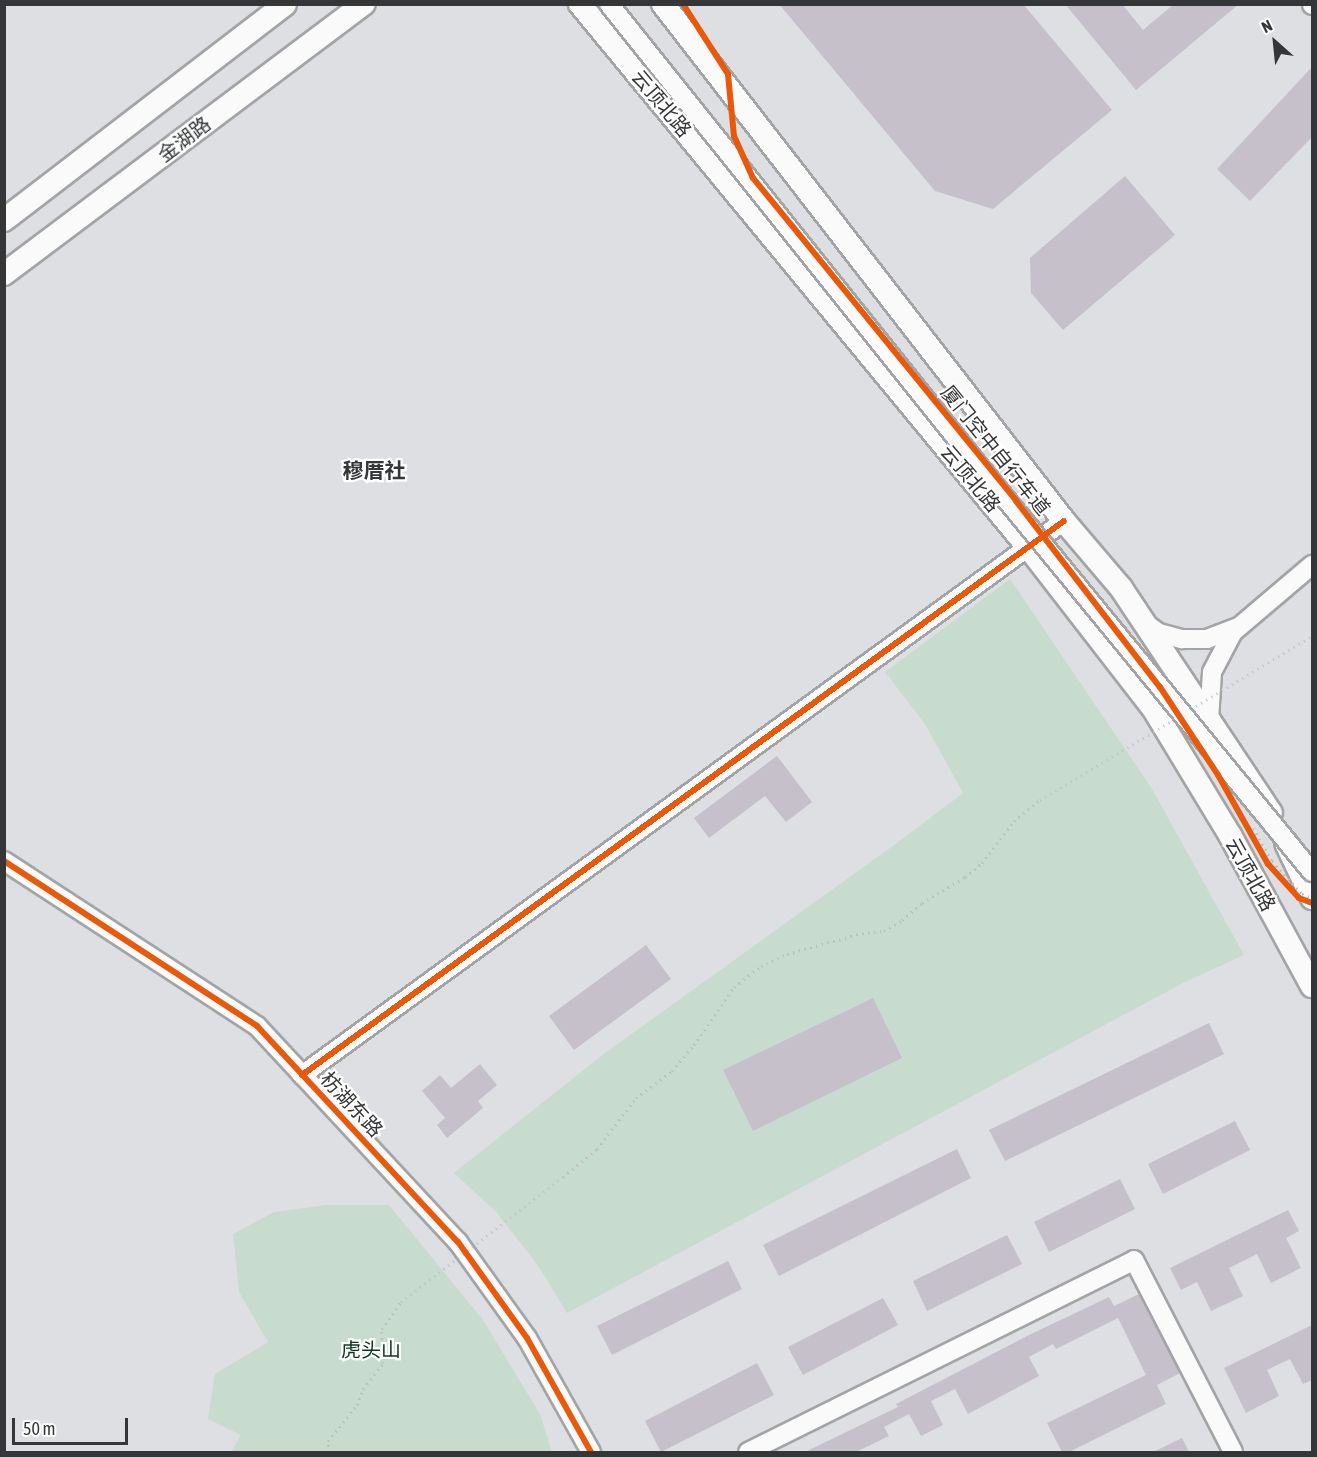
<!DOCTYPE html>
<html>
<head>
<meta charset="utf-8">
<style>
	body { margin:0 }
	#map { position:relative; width:1317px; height:1457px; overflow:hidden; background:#dddfe3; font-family:"Asap Condensed","Noto Sans SC",sans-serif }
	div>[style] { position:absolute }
	.green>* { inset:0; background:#c7dccf }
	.building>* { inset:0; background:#c6c0cb }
	.path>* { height:3px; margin-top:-1.5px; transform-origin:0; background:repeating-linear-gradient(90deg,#bfbfc1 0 1.5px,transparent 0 6px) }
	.roads { filter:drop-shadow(2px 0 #a3a4a6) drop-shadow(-2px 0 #a3a4a6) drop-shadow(0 2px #a3a4a6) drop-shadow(0 -2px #a3a4a6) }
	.minor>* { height:18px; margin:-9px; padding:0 9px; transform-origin:9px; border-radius:9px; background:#fafafb }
	.major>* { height:22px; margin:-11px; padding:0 11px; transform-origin:11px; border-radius:11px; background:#fafafb }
	.path-bridge>* { height:3px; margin-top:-1.5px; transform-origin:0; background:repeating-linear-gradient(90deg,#bfbfc1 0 1.5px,transparent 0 6px) }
	.bridges { filter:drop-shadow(2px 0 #a3a4a6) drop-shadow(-2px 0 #a3a4a6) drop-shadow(0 2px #a3a4a6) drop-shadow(0 -2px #a3a4a6) }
	.minor-bridge>* { height:18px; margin:-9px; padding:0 9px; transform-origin:9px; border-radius:9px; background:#fafafb }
	.cycleway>* { height:6px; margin:-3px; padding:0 3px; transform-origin:3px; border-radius:3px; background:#e8590c }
	span { translate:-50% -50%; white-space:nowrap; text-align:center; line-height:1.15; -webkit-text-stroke:4.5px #fff; paint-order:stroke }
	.street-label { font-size:20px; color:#353638 }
	.park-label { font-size:20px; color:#0a351b }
	.neighbourhood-label { font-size:21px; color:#353638; font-weight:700 }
	.frame { position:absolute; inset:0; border:6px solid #353638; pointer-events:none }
	.north { position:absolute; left:1245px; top:12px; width:60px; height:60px; -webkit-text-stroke:4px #fff; paint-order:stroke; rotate:333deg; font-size:16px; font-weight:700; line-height:24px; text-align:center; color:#353638 }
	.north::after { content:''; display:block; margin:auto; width:21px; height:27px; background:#353638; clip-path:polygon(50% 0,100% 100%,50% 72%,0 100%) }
	.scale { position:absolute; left:12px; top:1418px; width:116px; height:27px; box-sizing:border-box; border:3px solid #353638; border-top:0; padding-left:8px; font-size:18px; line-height:21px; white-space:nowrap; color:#353638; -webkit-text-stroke:4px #fff; paint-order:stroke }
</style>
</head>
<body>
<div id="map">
	<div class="green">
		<i style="clip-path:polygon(1010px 579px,1152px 789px,1244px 955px,1183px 983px,567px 1313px,537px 1264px,496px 1212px,454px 1173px,605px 1053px,897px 843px,963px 793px,925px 724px,885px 672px)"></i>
		<i style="clip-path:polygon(326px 1205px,389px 1205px,483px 1320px,540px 1414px,552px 1452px,231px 1452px,241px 1435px,208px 1419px,215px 1374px,268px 1342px,239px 1292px,233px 1234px,274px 1212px)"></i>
	</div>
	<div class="building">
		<i style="clip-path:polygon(779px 4px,1023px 4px,1112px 110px,993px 209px,935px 191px)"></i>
		<i style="clip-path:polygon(1065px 4px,1122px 4px,1143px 30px,1174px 4px,1239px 4px,1136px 90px)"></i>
		<i style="clip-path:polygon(1312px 67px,1312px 137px,1250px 201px,1217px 169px)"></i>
		<i style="clip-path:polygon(1125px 176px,1175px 235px,1063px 330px,1031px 293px,1030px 258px)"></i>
		<i style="clip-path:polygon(777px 756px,812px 802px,786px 822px,765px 796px,709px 838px,694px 818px)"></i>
		<i style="clip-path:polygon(646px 945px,671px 979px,574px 1050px,549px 1016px)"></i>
		<i style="clip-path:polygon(873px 998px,902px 1058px,753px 1131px,723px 1070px)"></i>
		<i style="clip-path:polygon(1209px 1023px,1224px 1054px,1005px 1161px,989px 1130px)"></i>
		<i style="clip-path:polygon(480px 1064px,497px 1085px,478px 1101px,483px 1108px,447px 1138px,437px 1125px,445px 1118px,422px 1091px,440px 1075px,451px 1088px)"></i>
		<i style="clip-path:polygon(1235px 1121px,1250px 1150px,1163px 1194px,1148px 1164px)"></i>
		<i style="clip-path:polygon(957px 1149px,971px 1178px,779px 1276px,763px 1245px)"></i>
		<i style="clip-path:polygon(1120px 1179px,1135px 1209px,1049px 1252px,1034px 1222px)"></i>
		<i style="clip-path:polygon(1288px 1210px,1299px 1231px,1286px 1238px,1301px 1268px,1271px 1283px,1257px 1254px,1229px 1268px,1243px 1296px,1211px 1311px,1197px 1282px,1181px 1290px,1170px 1268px)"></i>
		<i style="clip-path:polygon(1007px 1235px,1022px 1264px,927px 1311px,913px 1281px)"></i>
		<i style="clip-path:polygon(728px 1261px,742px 1289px,612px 1355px,597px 1326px)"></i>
		<i style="clip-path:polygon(1139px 1294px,1180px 1373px,1157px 1385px,1166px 1404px,1069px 1452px,1062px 1452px,1047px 1423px,1146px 1375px,1118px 1318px,1056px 1349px,1053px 1344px,1029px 1357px,1039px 1376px,968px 1414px,955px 1389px,931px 1401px,943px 1425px,921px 1436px,909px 1414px,884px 1427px,889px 1436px,856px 1452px,805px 1452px,898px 1407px,896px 1404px,1029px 1335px,1109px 1297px,1114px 1306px)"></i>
		<i style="clip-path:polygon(883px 1298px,898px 1325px,803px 1375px,788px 1347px)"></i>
		<i style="clip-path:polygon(1312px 1325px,1312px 1380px,1303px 1384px,1290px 1359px,1267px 1370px,1279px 1396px,1246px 1413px,1224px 1368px)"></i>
		<i style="clip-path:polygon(757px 1363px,774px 1395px,661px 1452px,645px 1421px)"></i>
		<i style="clip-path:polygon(1182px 1438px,1189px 1452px,1153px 1452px)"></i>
	</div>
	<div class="path">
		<i style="left:563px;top:1177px;width:44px;rotate:-39.5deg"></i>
		<i style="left:597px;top:1149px;width:64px;rotate:-52.6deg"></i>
		<i style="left:636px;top:1098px;width:45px;rotate:-36.9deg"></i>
		<i style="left:672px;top:1071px;width:34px;rotate:-50deg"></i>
		<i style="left:694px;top:1045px;width:70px;rotate:-55.4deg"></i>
		<i style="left:734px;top:987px;width:34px;rotate:-38deg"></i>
		<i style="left:761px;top:966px;width:29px;rotate:-25deg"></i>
		<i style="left:787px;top:954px;width:78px;rotate:-15.6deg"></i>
		<i style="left:862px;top:933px;width:22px;rotate:-5deg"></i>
		<i style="left:884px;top:931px;width:21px;rotate:-31deg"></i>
		<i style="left:902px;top:920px;width:26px;rotate:-40deg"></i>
		<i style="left:922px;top:903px;width:50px;rotate:-31.2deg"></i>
		<i style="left:965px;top:877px;width:22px;rotate:-39deg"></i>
		<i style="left:982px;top:863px;width:53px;rotate:-52.7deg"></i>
		<i style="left:1014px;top:821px;width:33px;rotate:-39deg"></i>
		<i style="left:329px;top:1452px;width:11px;rotate:-95deg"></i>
		<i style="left:328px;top:1441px;width:46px;rotate:-51.1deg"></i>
		<i style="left:357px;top:1405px;width:17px;rotate:-69deg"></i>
		<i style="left:363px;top:1389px;width:33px;rotate:-52deg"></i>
	</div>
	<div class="roads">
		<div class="minor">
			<i style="left:1312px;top:4px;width:1px;rotate:90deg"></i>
			<i style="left:1145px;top:623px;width:17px;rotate:36deg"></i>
			<i style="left:1159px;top:633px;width:24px;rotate:15deg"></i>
			<i style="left:1182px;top:639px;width:25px"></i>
			<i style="left:1207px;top:639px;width:33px;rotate:-21deg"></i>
			<i style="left:1209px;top:720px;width:48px;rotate:-86.4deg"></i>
			<i style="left:1212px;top:672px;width:45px;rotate:-62.3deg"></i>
			<i style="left:1233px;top:632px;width:104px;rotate:-40.3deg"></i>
			<i style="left:4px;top:861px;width:302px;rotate:33.1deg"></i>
			<i style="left:257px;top:1026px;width:295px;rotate:47.1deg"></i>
			<i style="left:458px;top:1242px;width:118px;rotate:54.3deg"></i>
			<i style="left:527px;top:1338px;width:131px;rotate:60.7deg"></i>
			<i style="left:302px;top:1075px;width:942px;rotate:-36.02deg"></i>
			<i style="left:748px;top:1452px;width:431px;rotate:-26.4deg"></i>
			<i style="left:1134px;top:1260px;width:216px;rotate:62.7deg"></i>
		</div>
		<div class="major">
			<i style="left:580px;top:4px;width:704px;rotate:50.48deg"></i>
			<i style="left:1028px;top:547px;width:204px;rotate:52.2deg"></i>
			<i style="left:1153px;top:708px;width:149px;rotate:58.8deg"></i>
			<i style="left:1230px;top:835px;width:172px;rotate:61.5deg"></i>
			<i style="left:663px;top:4px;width:654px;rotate:52.2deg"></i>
			<i style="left:1064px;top:521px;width:88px;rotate:49.6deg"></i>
			<i style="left:1121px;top:588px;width:270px;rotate:56.3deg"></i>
			<i style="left:4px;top:220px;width:354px;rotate:-37.5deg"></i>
			<i style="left:4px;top:274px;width:450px;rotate:-36.9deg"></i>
			<i style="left:1286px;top:843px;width:61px;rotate:64.7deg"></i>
		</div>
	</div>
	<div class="path-bridge">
		<i style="left:1196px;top:706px;width:135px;rotate:-31.1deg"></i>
		<i style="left:1040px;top:800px;width:152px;rotate:-31deg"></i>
		<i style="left:1253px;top:828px;width:38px;rotate:60deg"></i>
		<i style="left:1272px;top:861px;width:45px;rotate:47.7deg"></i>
		<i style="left:1302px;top:894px;width:11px;rotate:22deg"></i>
		<i style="left:383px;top:1363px;width:34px;rotate:-92deg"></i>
		<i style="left:382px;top:1329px;width:33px;rotate:-55deg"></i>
		<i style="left:401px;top:1302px;width:205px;rotate:-37.7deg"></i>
	</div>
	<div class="bridges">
		<div class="minor-bridge">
			<i style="left:609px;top:4px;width:597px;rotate:51.33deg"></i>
			<i style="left:982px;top:470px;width:520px;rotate:50.62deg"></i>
		</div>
	</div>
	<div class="cycleway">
		<i style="left:683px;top:4px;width:83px;rotate:57.3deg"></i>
		<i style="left:728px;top:74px;width:62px;rotate:84.5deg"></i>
		<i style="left:734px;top:136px;width:46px;rotate:65.7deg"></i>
		<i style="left:753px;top:178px;width:417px;rotate:50.8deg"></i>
		<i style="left:1016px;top:501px;width:235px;rotate:52.3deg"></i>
		<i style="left:1160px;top:687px;width:105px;rotate:56.6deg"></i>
		<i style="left:1218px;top:775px;width:102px;rotate:60.7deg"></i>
		<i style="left:1268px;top:864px;width:46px;rotate:47.6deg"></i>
		<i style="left:1299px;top:898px;width:14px;rotate:21deg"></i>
		<i style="left:4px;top:861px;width:302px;rotate:33.1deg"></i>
		<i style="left:257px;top:1026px;width:295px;rotate:47.1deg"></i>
		<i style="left:458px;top:1242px;width:118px;rotate:54.3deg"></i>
		<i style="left:527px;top:1338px;width:131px;rotate:60.7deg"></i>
		<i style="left:302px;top:1075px;width:942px;rotate:-36.02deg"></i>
	</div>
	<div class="street-label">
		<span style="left:662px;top:103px;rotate:50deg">云顶北路</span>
		<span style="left:184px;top:139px;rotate:-37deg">金湖路</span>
		<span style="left:996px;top:450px;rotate:51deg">厦门空中自行车道</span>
		<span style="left:971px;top:478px;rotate:50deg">云顶北路</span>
		<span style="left:1251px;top:874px;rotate:61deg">云顶北路</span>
		<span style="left:352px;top:1104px;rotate:47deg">枋湖东路</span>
	</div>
	<div class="park-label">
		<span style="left:371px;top:1349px">虎头山</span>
	</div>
	<div class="neighbourhood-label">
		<span style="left:374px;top:470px">穆厝社</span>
	</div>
	<div class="frame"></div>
	<div class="north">N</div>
	<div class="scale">50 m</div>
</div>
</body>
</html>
